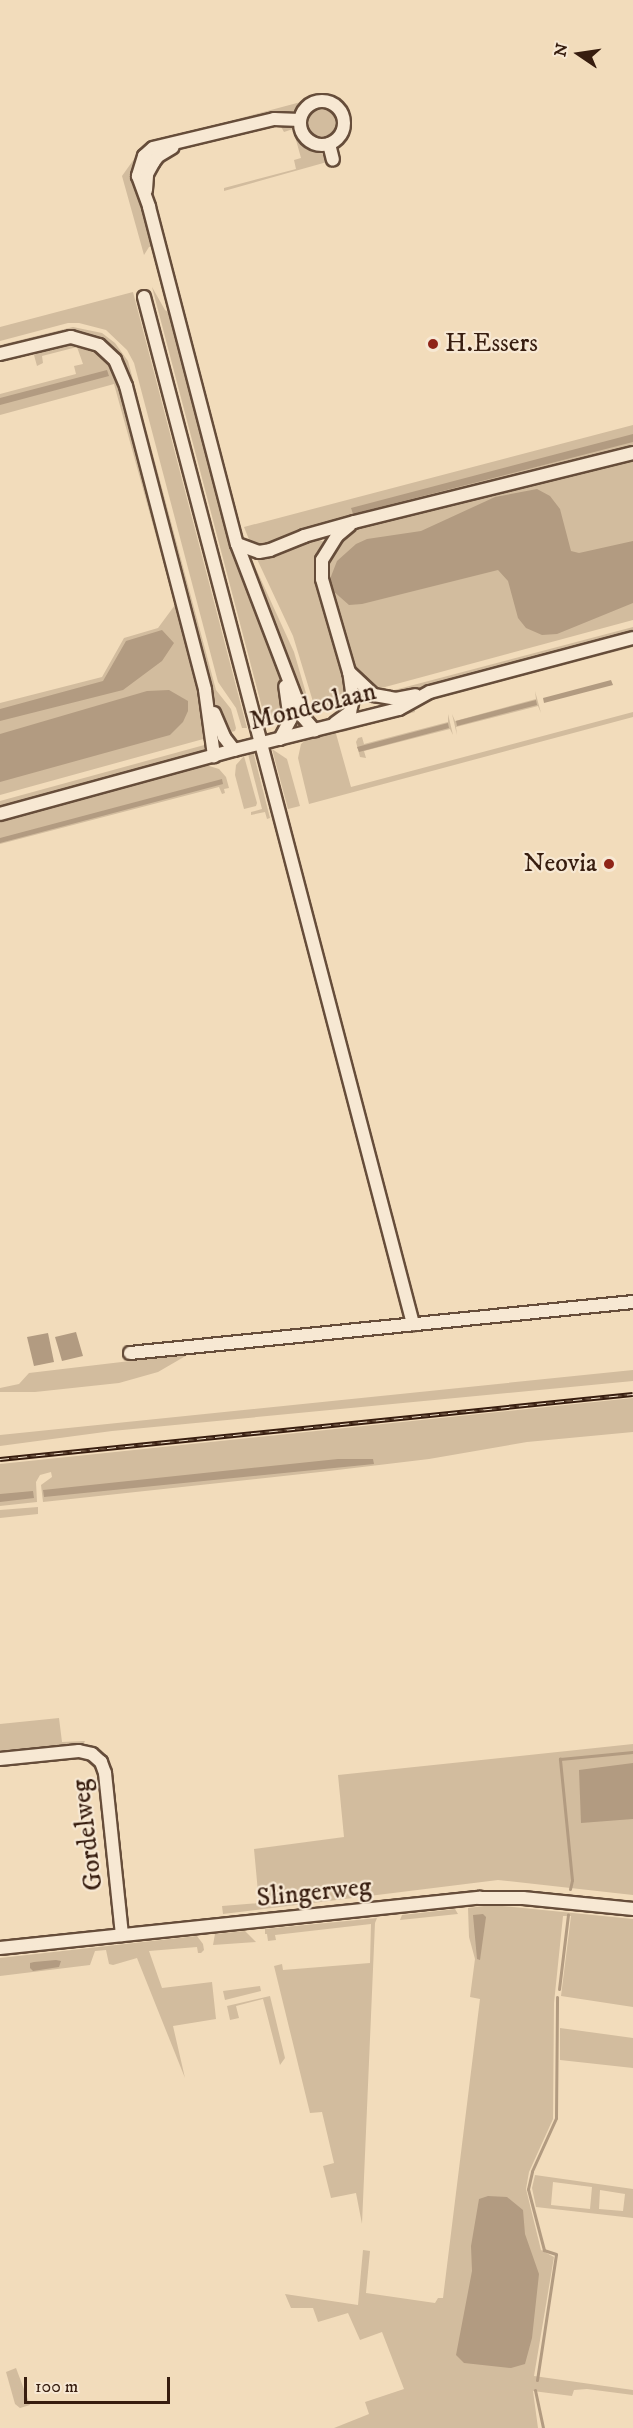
<!DOCTYPE html>
<html>
<head>
<meta charset="utf-8">
<style>
	body { margin:0 }
	#map { position:relative; width:633px; height:2428px; overflow:hidden; background:#f2dcbb; font-family:"IM FELL DW Pica",serif }
	div>[style] { position:absolute }
	.green>* { inset:0; background:#d2bc9e }
	.round { border-radius:50% }
	.water>* { inset:0; background:#b29b81 }
	.stream>* { height:3px; margin:-1.5px; padding:0 1.5px; transform-origin:1.5px; border-radius:1.5px; background:#b29b81 }
	.roads { filter:drop-shadow(2px 0 #664d3a) drop-shadow(-2px 0 #664d3a) drop-shadow(0 2px #664d3a) drop-shadow(0 -2px #664d3a) }
	.minor>* { height:12px; margin:-6px; padding:0 6px; transform-origin:6px; border-radius:6px; background:#f7e8d3 }
	.minor>.ring { margin:-6px; padding:0; box-sizing:content-box; background:none; border:12px solid #f7e8d3; border-radius:50% }
	.rail>* { height:5px; margin-top:-2.5px; transform-origin:0; background:repeating-linear-gradient(90deg,#f7e8d3 0 9px,#371d0f 0 18px); box-sizing:border-box; border-block:2px solid #371d0f }
	.dots>* { width:16px; height:16px; translate:-50% -50%; box-sizing:border-box; border:3px solid #f7e8d3; border-radius:50% }
	span { translate:-50% -50%; white-space:nowrap; text-align:center; line-height:1.15; -webkit-text-stroke:4.5px #f7e8d3; paint-order:stroke }
	.poi-label { font-size:26px; color:#371d0f }
	.left { translate:0 -50%; text-align:left }
	.right { translate:-100% -50%; text-align:right }
	.street-label { font-size:26px; color:#371d0f }
	.north { position:absolute; left:549px; top:24px; width:60px; height:60px; -webkit-text-stroke:4px #f7e8d3; paint-order:stroke; rotate:283deg; font-size:16px; font-weight:700; line-height:24px; text-align:center; color:#371d0f }
	.north::after { content:''; display:block; margin:auto; width:21px; height:27px; background:#371d0f; clip-path:polygon(50% 0,100% 100%,50% 72%,0 100%) }
	.scale { position:absolute; left:24px; top:2377px; width:146px; height:27px; box-sizing:border-box; border:3px solid #371d0f; border-top:0; padding-left:8px; font-size:18px; line-height:21px; white-space:nowrap; color:#371d0f; -webkit-text-stroke:4px #f7e8d3; paint-order:stroke }
</style>
</head>
<body>
<div id="map">
	<div class="green">
		<i style="clip-path:polygon(312px 99px,296px 111px,277px 112px,201px 132px,200px 129px)"></i>
		<i class="round" style="left:308px;top:109px;width:30px;height:30px"></i>
		<i style="clip-path:polygon(276px 123px,284px 123px,296px 129px,304px 142px,321px 152px,327px 162px,224px 191px,224px 188px,296px 169px,294px 160px,301px 158px,293px 129px,284px 132px,280px 125px,225px 139px,225px 136px)"></i>
		<i style="clip-path:polygon(149px 143px,149px 147px,143px 151px,154px 246px,149px 247px,144px 255px,122px 176px,144px 145px)"></i>
		<i style="clip-path:polygon(152px 287px,165px 310px,171px 314px,232px 544px,280px 676px,286px 718px,266px 723px)"></i>
		<i style="clip-path:polygon(133px 292px,247px 728px,242px 728px,236px 708px,218px 682px,134px 363px,127px 350px,106px 330px,79px 323px,68px 323px,0 341px,0 327px)"></i>
		<i style="clip-path:polygon(73px 327px,102px 333px,115px 343px,128px 361px,216px 690px,231px 709px,236px 728px,235px 731px,227px 733px,215px 702px,121px 358px,103px 339px,83px 332px,71px 332px,2px 349px,4px 344px)"></i>
		<i style="clip-path:polygon(70px 344px,100px 355px,112px 367px,119px 381px,198px 678px,207px 738px,0 795px,0 703px,102px 677px,124px 638px,158px 628px,175px 605px,114px 384px,0 415px,0 394px,76px 374px,74px 366px,83px 364px,77px 347px,42px 356px,43px 363px,37px 366px,34px 355px,38px 353px,38px 350px)"></i>
		<i style="clip-path:polygon(633px 425px,633px 446px,295px 534px,272px 543px,262px 545px,250px 542px,244px 527px)"></i>
		<i style="clip-path:polygon(633px 457px,633px 620px,374px 690px,356px 673px,326px 576px,331px 553px,340px 538px,353px 530px)"></i>
		<i style="clip-path:polygon(318px 539px,324px 542px,317px 560px,317px 584px,348px 694px,344px 695px,346px 702px,320px 709px,314px 705px,293px 636px,256px 557px)"></i>
		<i style="clip-path:polygon(251px 558px,294px 652px,310px 707px,305px 713px,247px 559px)"></i>
		<i style="clip-path:polygon(633px 627px,633px 633px,406px 693px,383px 693px)"></i>
		<i style="clip-path:polygon(633px 644px,633px 647px,414px 705px,415px 712px,343px 732px,340px 729px,452px 691px)"></i>
		<i style="clip-path:polygon(535px 691px,541px 713px,538px 706px,456px 727px,457px 735px,452px 714px,455px 721px,536px 699px)"></i>
		<i style="clip-path:polygon(633px 712px,633px 717px,309px 804px,298px 758px,301px 744px,307px 739px,335px 730px,351px 787px)"></i>
		<i style="clip-path:polygon(448px 714px,453px 735px,450px 729px,364px 751px,366px 758px,360px 757px,356px 742px,358px 738px,362px 737px,364px 744px,448px 722px)"></i>
		<i style="clip-path:polygon(208px 744px,203px 752px,0 809px,0 801px)"></i>
		<i style="clip-path:polygon(272px 749px,287px 759px,300px 806px,288px 809px)"></i>
		<i style="clip-path:polygon(253px 751px,270px 818px,267px 819px,265px 812px,251px 815px,251px 812px,262px 809px,248px 754px)"></i>
		<i style="clip-path:polygon(244px 756px,257px 803px,256px 806px,244px 809px,235px 775px,236px 765px)"></i>
		<i style="clip-path:polygon(206px 765px,219px 769px,226px 777px,229px 788px,224px 789px,225px 793px,222px 794px,219px 787px,0 844px,0 820px)"></i>
		<i style="clip-path:polygon(189px 1354px,158px 1372px,119px 1383px,35px 1392px,0 1392px,0 1388px,19px 1384px,29px 1373px)"></i>
		<i style="clip-path:polygon(633px 1370px,633px 1381px,112px 1431px,0 1446px,0 1435px)"></i>
		<i style="clip-path:polygon(633px 1398px,633px 1432px,527px 1442px,429px 1459px,329px 1471px,43px 1502px,41px 1485px,52px 1477px,51px 1472px,40px 1475px,36px 1482px,37px 1502px,0 1506px,0 1464px)"></i>
		<i style="clip-path:polygon(38px 1507px,38px 1514px,0 1518px,0 1510px)"></i>
		<i style="clip-path:polygon(59px 1718px,62px 1742px,85px 1741px,83px 1745px,0 1754px,0 1724px)"></i>
		<i style="clip-path:polygon(633px 1744px,633px 1895px,498px 1880px,223px 1914px,222px 1906px,259px 1903px,254px 1849px,344px 1837px,338px 1775px)"></i>
		<i style="clip-path:polygon(492px 1905px,633px 1919px,633px 2007px,561px 1996px,571px 1916px,563px 1916px,554px 2003px,553px 2119px,529px 2172px,526px 2189px,541px 2250px,554px 2257px,534px 2376px,633px 2390px,633px 2395px,587px 2389px,574px 2390px,572px 2396px,533px 2391px,538px 2428px,334px 2428px,369px 2414px,365px 2402px,404px 2389px,382px 2332px,360px 2340px,348px 2313px,318px 2322px,313px 2308px,291px 2308px,285px 2294px,358px 2305px,363px 2250px,370px 2251px,366px 2293px,435px 2303px,438px 2298px,443px 2298px,480px 1999px,470px 1997px,475px 1959px,469px 1937px,468px 1908px)"></i>
		<i style="clip-path:polygon(455px 1909px,458px 1914px,400px 1920px,402px 1915px)"></i>
		<i style="clip-path:polygon(377px 1918px,375px 1923px,362px 2224px,356px 2193px,331px 2198px,323px 2166px,334px 2163px,322px 2112px,310px 2113px,274px 1966px,282px 1964px,283px 1970px,370px 1963px,371px 1924px,275px 1935px,276px 1940px,268px 1941px,267px 1934px,265px 1934px,265px 1929px)"></i>
		<i style="clip-path:polygon(245px 1931px,256px 1942px,213px 1945px,215px 1934px)"></i>
		<i style="clip-path:polygon(197px 1936px,203px 1944px,204px 1950px,201px 1953px,198px 1953px,197px 1947px,149px 1951px,162px 1988px,212px 1982px,216px 2019px,173px 2026px,185px 2078px,137px 1958px,113px 1965px,109px 1964px,106px 1950px,95px 1951px,90px 1965px,0 1976px,0 1958px)"></i>
		<i style="clip-path:polygon(260px 1986px,261px 1991px,225px 2000px,223px 1991px)"></i>
		<i style="clip-path:polygon(270px 1996px,285px 2058px,280px 2065px,263px 1999px,236px 2006px,239px 2018px,230px 2020px,227px 2006px)"></i>
		<i style="clip-path:polygon(560px 2028px,633px 2038px,633px 2068px,560px 2060px)"></i>
		<i style="clip-path:polygon(evenodd,535px 2175px,633px 2189px,633px 2218px,536px 2207px,532px 2188px,535px 2175px,553px 2182px,592px 2187px,590px 2209px,551px 2205px,553px 2182px,535px 2175px,600px 2190px,625px 2194px,623px 2211px,599px 2209px,600px 2190px)"></i>
		<i style="clip-path:polygon(16px 2368px,30px 2405px,20px 2408px,15px 2404px,6px 2372px)"></i>
	</div>
	<div class="water">
		<i style="clip-path:polygon(107px 370px,109px 376px,0 405px,0 398px)"></i>
		<i style="clip-path:polygon(633px 434px,633px 442px,353px 514px,351px 508px)"></i>
		<i style="clip-path:polygon(537px 489px,550px 496px,560px 509px,571px 551px,579px 553px,633px 541px,633px 603px,557px 634px,542px 635px,526px 628px,518px 618px,508px 581px,498px 570px,362px 604px,349px 605px,332px 590px,330px 579px,337px 561px,356px 544px,367px 539px,421px 531px,495px 497px)"></i>
		<i style="clip-path:polygon(162px 630px,174px 643px,162px 661px,123px 690px,0 721px,0 709px,103px 681px,126px 641px)"></i>
		<i style="clip-path:polygon(611px 680px,613px 685px,544px 703px,543px 698px)"></i>
		<i style="clip-path:polygon(169px 690px,188px 701px,188px 711px,183px 722px,170px 735px,0 782px,0 734px,147px 691px)"></i>
		<i style="clip-path:polygon(536px 700px,537px 705px,457px 726px,456px 721px)"></i>
		<i style="clip-path:polygon(448px 723px,449px 728px,359px 752px,357px 747px)"></i>
		<i style="clip-path:polygon(222px 779px,223px 784px,0 843px,0 838px)"></i>
		<i style="clip-path:polygon(76px 1332px,83px 1356px,62px 1361px,55px 1337px)"></i>
		<i style="clip-path:polygon(48px 1333px,54px 1362px,34px 1366px,27px 1337px)"></i>
		<i style="clip-path:polygon(338px 1459px,373px 1459px,374px 1464px,44px 1497px,43px 1490px)"></i>
		<i style="clip-path:polygon(33px 1491px,34px 1498px,0 1502px,0 1494px)"></i>
		<i style="clip-path:polygon(633px 1763px,633px 1819px,581px 1823px,579px 1770px)"></i>
		<i style="clip-path:polygon(483px 1914px,486px 1917px,480px 1960px,477px 1959px,473px 1915px)"></i>
		<i style="clip-path:polygon(56px 1960px,61px 1961px,59px 1967px,33px 1971px,30px 1968px,30px 1963px,34px 1962px)"></i>
		<i style="clip-path:polygon(488px 2196px,507px 2197px,523px 2210px,525px 2234px,539px 2274px,532px 2338px,525px 2364px,511px 2368px,464px 2363px,456px 2355px,472px 2271px,471px 2246px,479px 2199px)"></i>
	</div>
	<div class="stream">
		<i style="left:570px;top:1889px;width:9px;rotate:-77deg"></i>
		<i style="left:572px;top:1880px;width:122px;rotate:-95.7deg"></i>
		<i style="left:560px;top:1759px;width:73px;rotate:-5.5deg"></i>
		<i style="left:559px;top:1989px;width:75px;rotate:-83.1deg"></i>
		<i style="left:537px;top:2380px;width:127px;rotate:-81.4deg"></i>
		<i style="left:556px;top:2254px;width:13px;rotate:-162deg"></i>
		<i style="left:544px;top:2250px;width:63px;rotate:-104.7deg"></i>
		<i style="left:528px;top:2189px;width:18px;rotate:-77deg"></i>
		<i style="left:532px;top:2171px;width:58px;rotate:-65.6deg"></i>
		<i style="left:556px;top:2118px;width:121px;rotate:-89.5deg"></i>
		<i style="left:535px;top:2390px;width:39px;rotate:78deg"></i>
	</div>
	<div class="roads">
		<div class="minor">
			<i class="ring" style="left:300px;top:101px;width:32px;height:32px"></i>
			<i style="left:300px;top:120px;width:26px;rotate:-178deg"></i>
			<i style="left:274px;top:119px;width:124px;rotate:166.5deg"></i>
			<i style="left:153px;top:148px;width:12px;rotate:138deg"></i>
			<i style="left:144px;top:156px;width:21px;rotate:107deg"></i>
			<i style="left:138px;top:176px;width:33px;rotate:70deg"></i>
			<i style="left:149px;top:207px;width:348px;rotate:75.4deg"></i>
			<i style="left:237px;top:544px;width:185px;rotate:69.1deg"></i>
			<i style="left:303px;top:717px;width:18px;rotate:49deg"></i>
			<i style="left:329px;top:144px;width:16px;rotate:76deg"></i>
			<i style="left:146px;top:190px;width:16px;rotate:-86deg"></i>
			<i style="left:147px;top:174px;width:13px;rotate:-61deg"></i>
			<i style="left:153px;top:163px;width:9px;rotate:-54deg"></i>
			<i style="left:158px;top:156px;width:17px;rotate:-31deg"></i>
			<i style="left:144px;top:297px;width:1062px;rotate:75.32deg"></i>
			<i style="left:0;top:354px;width:73px;rotate:-13.5deg"></i>
			<i style="left:71px;top:337px;width:29px;rotate:16deg"></i>
			<i style="left:99px;top:345px;width:22px;rotate:43deg"></i>
			<i style="left:115px;top:360px;width:28px;rotate:67deg"></i>
			<i style="left:126px;top:386px;width:314px;rotate:75.4deg"></i>
			<i style="left:205px;top:690px;width:67px;rotate:82.2deg"></i>
			<i style="left:237px;top:544px;width:23px;rotate:20deg"></i>
			<i style="left:259px;top:552px;width:11px;rotate:-10deg"></i>
			<i style="left:270px;top:550px;width:37px;rotate:-22deg"></i>
			<i style="left:304px;top:536px;width:52px;rotate:-15.6deg"></i>
			<i style="left:354px;top:522px;width:287px;rotate:-13.9deg"></i>
			<i style="left:349px;top:672px;width:34px;rotate:43deg"></i>
			<i style="left:374px;top:695px;width:22px;rotate:10deg"></i>
			<i style="left:396px;top:699px;width:20px;rotate:-11deg"></i>
			<i style="left:214px;top:713px;width:26px;rotate:67deg"></i>
			<i style="left:224px;top:737px;width:16px;rotate:52deg"></i>
			<i style="left:335px;top:723px;width:19px;rotate:-36deg"></i>
			<i style="left:350px;top:712px;width:13px;rotate:-77deg"></i>
			<i style="left:353px;top:699px;width:27px;rotate:-98deg"></i>
			<i style="left:349px;top:672px;width:97px;rotate:-106.2deg"></i>
			<i style="left:322px;top:579px;width:19px;rotate:-90deg"></i>
			<i style="left:322px;top:560px;width:28px;rotate:-58deg"></i>
			<i style="left:337px;top:536px;width:16px;rotate:-40deg"></i>
			<i style="left:280px;top:739px;width:21px;rotate:-62deg"></i>
			<i style="left:290px;top:720px;width:34px;rotate:-98deg"></i>
			<i style="left:0;top:814px;width:243px;rotate:-15.3deg"></i>
			<i style="left:234px;top:750px;width:170px;rotate:-14deg"></i>
			<i style="left:399px;top:709px;width:35px;rotate:-29deg"></i>
			<i style="left:430px;top:692px;width:210px;rotate:-14.9deg"></i>
			<i style="left:130px;top:1353px;width:506px;rotate:-5.79deg"></i>
			<i style="left:0;top:1759px;width:79px;rotate:-5.8deg"></i>
			<i style="left:79px;top:1751px;width:13px;rotate:13deg"></i>
			<i style="left:92px;top:1754px;width:12px;rotate:42deg"></i>
			<i style="left:101px;top:1762px;width:12px;rotate:70deg"></i>
			<i style="left:105px;top:1773px;width:163px;rotate:84deg"></i>
			<i style="left:0;top:1948px;width:482px;rotate:-6deg"></i>
			<i style="left:479px;top:1898px;width:44px"></i>
			<i style="left:523px;top:1898px;width:111px;rotate:5.7deg"></i>
		</div>
	</div>
	<div class="rail">
		<i style="left:0;top:1459px;width:636px;rotate:-5.86deg"></i>
	</div>
	<div class="dots">
		<i style="left:433px;top:344px;background:#8f2418"></i>
		<i style="left:609px;top:864px;background:#8f2418"></i>
	</div>
	<div class="poi-label">
		<span class="left" style="left:445px;top:344px">H.Essers</span>
		<span class="right" style="left:597px;top:864px">Neovia</span>
	</div>
	<div class="street-label">
		<span style="left:313px;top:707px;rotate:-14deg">Mondeolaan</span>
		<span style="left:88px;top:1835px;rotate:-97deg">Gordelweg</span>
		<span style="left:314px;top:1893px;rotate:-6deg">Slingerweg</span>
	</div>
	<div class="north">N</div>
	<div class="scale">100 m</div>
</div>
</body>
</html>
